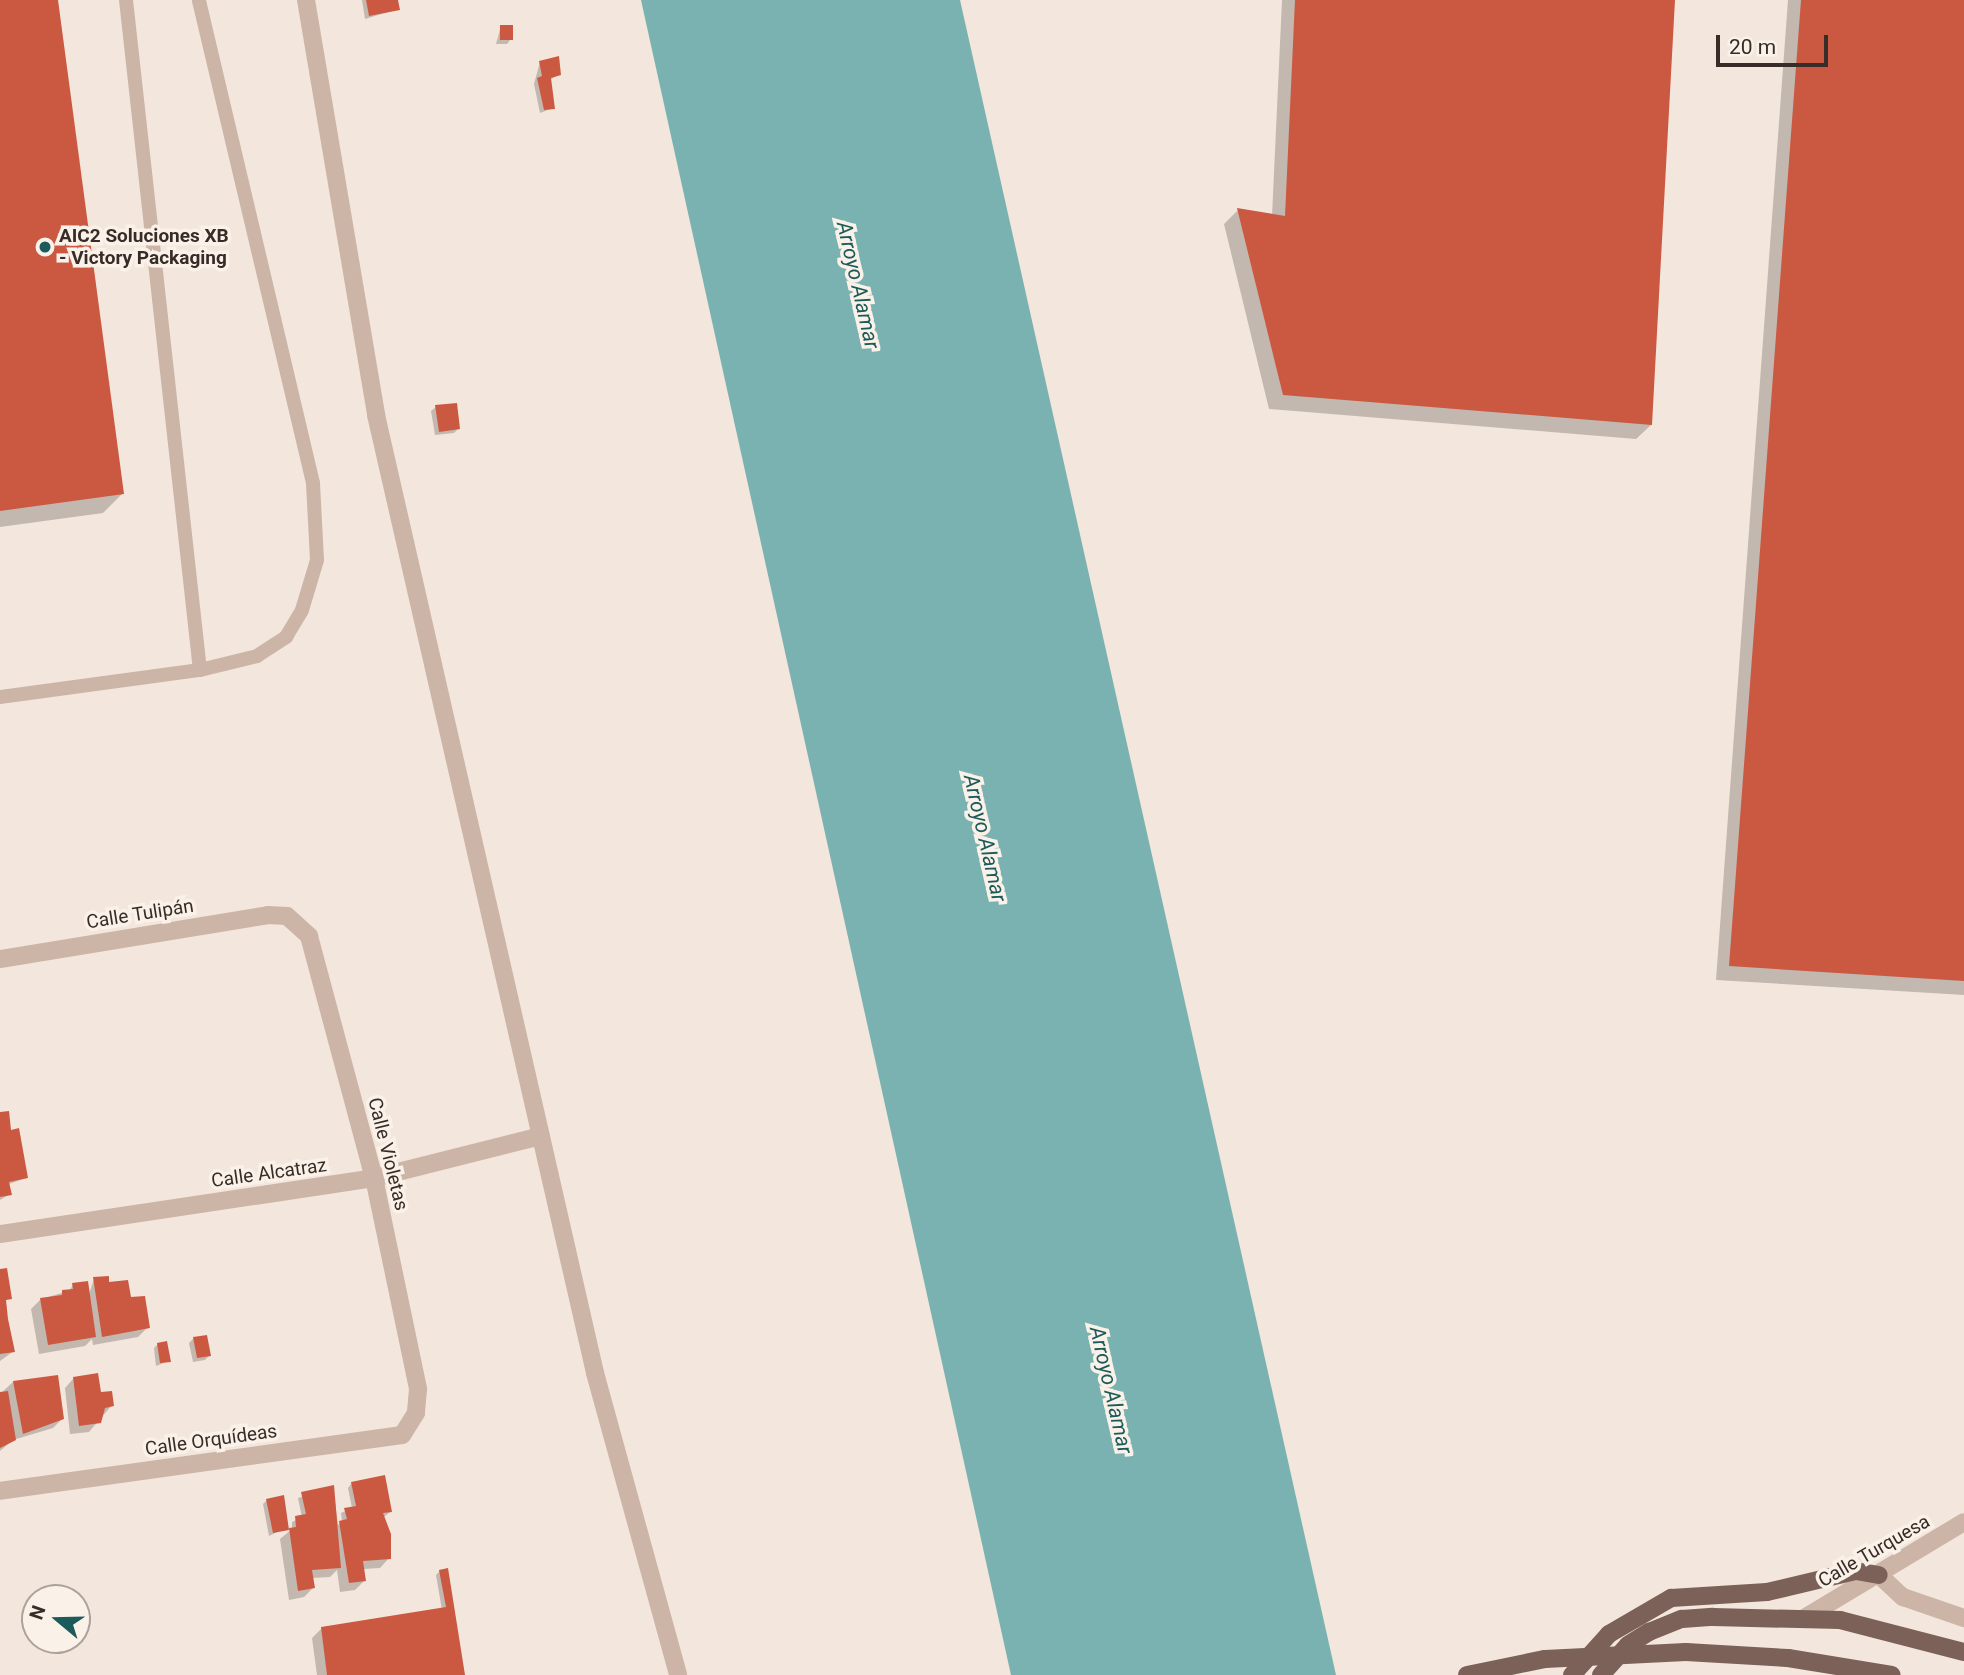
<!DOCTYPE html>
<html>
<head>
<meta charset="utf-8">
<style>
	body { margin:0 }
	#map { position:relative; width:1964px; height:1675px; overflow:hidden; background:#f3e6dc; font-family:Roboto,sans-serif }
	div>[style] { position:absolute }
	.water>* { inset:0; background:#79b2b0 }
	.shadow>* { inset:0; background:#0003 }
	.building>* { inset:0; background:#cb5941 }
	.service>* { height:14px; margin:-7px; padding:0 7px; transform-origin:7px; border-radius:7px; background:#ccb5a7 }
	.minor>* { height:18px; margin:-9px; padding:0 9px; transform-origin:9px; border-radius:9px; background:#ccb5a7 }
	.primary>* { height:18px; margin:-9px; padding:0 9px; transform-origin:9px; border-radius:9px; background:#7b6158 }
	.dots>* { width:19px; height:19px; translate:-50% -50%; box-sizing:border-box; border:4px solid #faf1e8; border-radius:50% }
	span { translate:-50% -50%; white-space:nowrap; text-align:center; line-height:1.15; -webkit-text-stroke:7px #faf1e8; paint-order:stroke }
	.poi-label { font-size:19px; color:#382c28; font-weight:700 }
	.left { translate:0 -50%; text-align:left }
	.street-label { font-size:19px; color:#382c28 }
	.water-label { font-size:21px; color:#1b5b5b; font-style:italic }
	.north { position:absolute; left:21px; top:1584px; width:70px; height:70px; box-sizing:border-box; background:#faf1e8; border:2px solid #aca29b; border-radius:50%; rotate:289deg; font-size:19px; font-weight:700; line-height:28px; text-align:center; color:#382c28 }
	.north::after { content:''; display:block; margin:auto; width:24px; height:32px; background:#1b5b5b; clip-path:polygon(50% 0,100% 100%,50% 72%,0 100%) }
	.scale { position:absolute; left:1716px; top:35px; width:112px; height:32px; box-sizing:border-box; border:4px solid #382c28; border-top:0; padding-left:9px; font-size:21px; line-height:24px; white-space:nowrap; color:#382c28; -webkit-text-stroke:5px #faf1e8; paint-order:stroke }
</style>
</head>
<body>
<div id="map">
	<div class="water">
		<i style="clip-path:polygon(641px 0,960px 0,1336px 1675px,1011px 1675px)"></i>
	</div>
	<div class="shadow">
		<i style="clip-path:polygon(0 0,57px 0,122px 494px,103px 513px,0 527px)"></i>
		<i style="clip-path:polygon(362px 0,396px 0,398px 9px,365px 19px)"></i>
		<i style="clip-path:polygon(1282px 0,1673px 0,1651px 425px,1636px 439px,1269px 409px,1224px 224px,1238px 210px,1272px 216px)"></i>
		<i style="clip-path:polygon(1788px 0,1964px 0,1964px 995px,1716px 980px)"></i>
		<i style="clip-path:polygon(501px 26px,511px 39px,507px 44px,496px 44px)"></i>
		<i style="clip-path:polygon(540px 62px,560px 74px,549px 80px,553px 108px,540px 113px,534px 84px)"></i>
		<i style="clip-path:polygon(436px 407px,459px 428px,454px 433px,435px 435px,431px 411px)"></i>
		<i style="clip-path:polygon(0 1114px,26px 1178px,9px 1184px,10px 1194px,0 1200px)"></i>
		<i style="clip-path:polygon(0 1271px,10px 1298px,4px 1301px,14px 1351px,0 1361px)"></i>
		<i style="clip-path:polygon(94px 1279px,129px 1299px,148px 1327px,138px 1337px,93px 1345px,92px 1339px,85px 1346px,39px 1354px,31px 1309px,41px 1299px,69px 1291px,73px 1285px,88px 1297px)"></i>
		<i style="clip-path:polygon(194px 1338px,209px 1356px,205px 1360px,193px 1362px,189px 1343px)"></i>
		<i style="clip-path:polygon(158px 1344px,169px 1361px,156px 1366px,154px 1348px)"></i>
		<i style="clip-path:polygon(74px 1378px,112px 1405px,89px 1432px,70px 1434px,65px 1388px)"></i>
		<i style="clip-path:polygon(13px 1382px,62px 1419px,53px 1428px,13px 1440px,0 1451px,0 1394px)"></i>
		<i style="clip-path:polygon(352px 1483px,390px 1512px,384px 1517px,389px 1558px,380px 1568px,363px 1569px,365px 1580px,355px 1590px,340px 1592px,337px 1570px,330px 1577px,312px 1578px,313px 1588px,304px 1597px,289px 1600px,280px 1539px,292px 1529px,292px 1522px,302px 1517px,298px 1498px,333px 1487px,338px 1525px,342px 1522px,341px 1513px,352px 1508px,348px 1488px)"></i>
		<i style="clip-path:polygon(267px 1500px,287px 1527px,269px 1536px,263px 1504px)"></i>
		<i style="clip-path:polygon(440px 1571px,463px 1675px,317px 1675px,312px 1638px,322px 1628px,442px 1610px,436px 1575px)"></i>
	</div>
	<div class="building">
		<i style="clip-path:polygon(0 0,58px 0,124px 494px,0 511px)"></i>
		<i style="clip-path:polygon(366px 0,398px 0,400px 10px,369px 16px)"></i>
		<i style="clip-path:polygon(1295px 0,1675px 0,1652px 425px,1283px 395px,1237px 208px,1285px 216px)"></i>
		<i style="clip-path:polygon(1801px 0,1964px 0,1964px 981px,1729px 966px)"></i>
		<i style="clip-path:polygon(500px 25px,513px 25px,513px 40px,500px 40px)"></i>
		<i style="clip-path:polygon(559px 56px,561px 75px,551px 78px,555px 109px,544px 110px,537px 78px,542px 76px,539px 61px)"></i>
		<i style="clip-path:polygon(457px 403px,460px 429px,439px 432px,435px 405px)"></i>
		<i style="clip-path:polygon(9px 1111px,11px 1130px,19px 1128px,28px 1178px,9px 1182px,12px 1195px,0 1197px,0 1112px)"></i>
		<i style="clip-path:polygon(7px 1268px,12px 1299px,6px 1300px,8px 1319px,15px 1352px,0 1354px,0 1269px)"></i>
		<i style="clip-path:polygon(109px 1276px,109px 1282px,128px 1280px,131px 1297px,145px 1296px,150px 1328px,102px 1337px,93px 1277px)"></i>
		<i style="clip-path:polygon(88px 1281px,96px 1337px,48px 1345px,40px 1298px,62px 1295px,62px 1290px,73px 1289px,72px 1283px)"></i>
		<i style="clip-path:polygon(207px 1335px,211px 1356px,197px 1358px,193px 1337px)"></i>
		<i style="clip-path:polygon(167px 1341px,171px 1362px,160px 1363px,157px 1343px)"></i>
		<i style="clip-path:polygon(98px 1373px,101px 1392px,112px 1391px,114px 1406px,105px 1408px,101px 1423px,79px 1426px,73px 1377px)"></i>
		<i style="clip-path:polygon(58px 1375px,64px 1419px,23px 1434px,13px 1381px)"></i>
		<i style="clip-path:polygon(8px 1391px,16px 1440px,0 1448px,0 1392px)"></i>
		<i style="clip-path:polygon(385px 1475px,392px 1512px,383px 1513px,391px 1534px,391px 1559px,363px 1561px,366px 1581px,349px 1583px,339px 1521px,347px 1519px,344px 1508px,356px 1506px,351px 1482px)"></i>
		<i style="clip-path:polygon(334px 1485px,341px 1568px,312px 1570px,315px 1588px,298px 1591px,289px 1528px,296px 1527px,295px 1516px,306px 1514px,301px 1492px)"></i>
		<i style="clip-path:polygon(284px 1495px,289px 1530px,273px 1533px,266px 1499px)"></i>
		<i style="clip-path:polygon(448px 1568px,465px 1675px,327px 1675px,321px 1627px,446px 1607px,439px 1570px)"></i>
	</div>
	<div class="service">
		<i style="left:126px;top:0;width:674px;rotate:83.7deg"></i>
		<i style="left:0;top:697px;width:202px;rotate:-7.7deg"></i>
		<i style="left:200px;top:670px;width:59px;rotate:-13.8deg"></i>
		<i style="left:257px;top:656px;width:35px;rotate:-33deg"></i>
		<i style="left:286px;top:637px;width:31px;rotate:-59deg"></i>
		<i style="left:302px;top:610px;width:52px;rotate:-73.3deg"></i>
		<i style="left:317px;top:560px;width:77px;rotate:-93deg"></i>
		<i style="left:313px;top:483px;width:496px;rotate:-103.3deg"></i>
	</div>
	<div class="minor">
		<i style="left:306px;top:0;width:421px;rotate:80.4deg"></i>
		<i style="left:376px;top:415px;width:983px;rotate:77.12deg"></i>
		<i style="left:595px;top:1373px;width:313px;rotate:74.6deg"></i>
		<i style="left:0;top:959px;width:272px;rotate:-9.3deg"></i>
		<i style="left:268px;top:915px;width:19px;rotate:3deg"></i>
		<i style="left:287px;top:916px;width:30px;rotate:42deg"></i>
		<i style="left:309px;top:936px;width:251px;rotate:75deg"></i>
		<i style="left:374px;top:1178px;width:216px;rotate:78.2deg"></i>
		<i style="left:418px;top:1389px;width:24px;rotate:95deg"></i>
		<i style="left:416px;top:1413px;width:26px;rotate:122deg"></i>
		<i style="left:402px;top:1435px;width:406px;rotate:172.1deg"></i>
		<i style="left:0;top:1234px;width:378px;rotate:-8.5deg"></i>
		<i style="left:374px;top:1178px;width:172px;rotate:-14.1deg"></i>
		<i style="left:1879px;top:1575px;width:33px;rotate:43deg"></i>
		<i style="left:1903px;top:1597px;width:65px;rotate:19deg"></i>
		<i style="left:1806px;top:1617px;width:184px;rotate:-31deg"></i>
	</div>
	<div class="primary">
		<i style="left:1467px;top:1675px;width:80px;rotate:-11.6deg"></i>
		<i style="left:1545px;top:1659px;width:141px;rotate:-2.8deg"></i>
		<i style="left:1686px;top:1652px;width:102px;rotate:3.4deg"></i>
		<i style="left:1788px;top:1658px;width:105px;rotate:9.3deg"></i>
		<i style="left:1572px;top:1675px;width:55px;rotate:-47.9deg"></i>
		<i style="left:1609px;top:1634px;width:72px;rotate:-30.1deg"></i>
		<i style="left:1671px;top:1598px;width:96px;rotate:-3.6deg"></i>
		<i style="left:1767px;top:1592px;width:91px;rotate:-13.3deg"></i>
		<i style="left:1856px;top:1571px;width:23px;rotate:10deg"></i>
		<i style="left:1601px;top:1675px;width:40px;rotate:-48deg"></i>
		<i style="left:1628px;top:1645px;width:25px;rotate:-32deg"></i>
		<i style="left:1649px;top:1632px;width:35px;rotate:-22deg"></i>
		<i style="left:1682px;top:1619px;width:31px;rotate:-4deg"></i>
		<i style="left:1713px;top:1617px;width:127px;rotate:1.4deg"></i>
		<i style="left:1840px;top:1620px;width:128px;rotate:14.5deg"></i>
	</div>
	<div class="dots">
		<i style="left:45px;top:247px;background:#1b5b5b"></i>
	</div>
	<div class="poi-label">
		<span class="left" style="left:59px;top:247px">AIC2 Soluciones XB<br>- Victory Packaging</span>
	</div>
	<div class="street-label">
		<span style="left:140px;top:914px;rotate:-9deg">Calle Tulipán</span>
		<span style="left:388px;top:1154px;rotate:76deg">Calle Violetas</span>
		<span style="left:269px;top:1173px;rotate:-8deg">Calle Alcatraz</span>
		<span style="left:211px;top:1440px;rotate:-8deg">Calle Orquídeas</span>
		<span style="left:1874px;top:1551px;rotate:-30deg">Calle Turquesa</span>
	</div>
	<div class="water-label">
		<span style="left:858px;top:285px;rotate:77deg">Arroyo Alamar</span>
		<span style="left:985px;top:838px;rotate:77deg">Arroyo Alamar</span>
		<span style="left:1111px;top:1390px;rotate:77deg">Arroyo Alamar</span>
	</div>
	<div class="north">N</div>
	<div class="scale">20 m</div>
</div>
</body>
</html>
